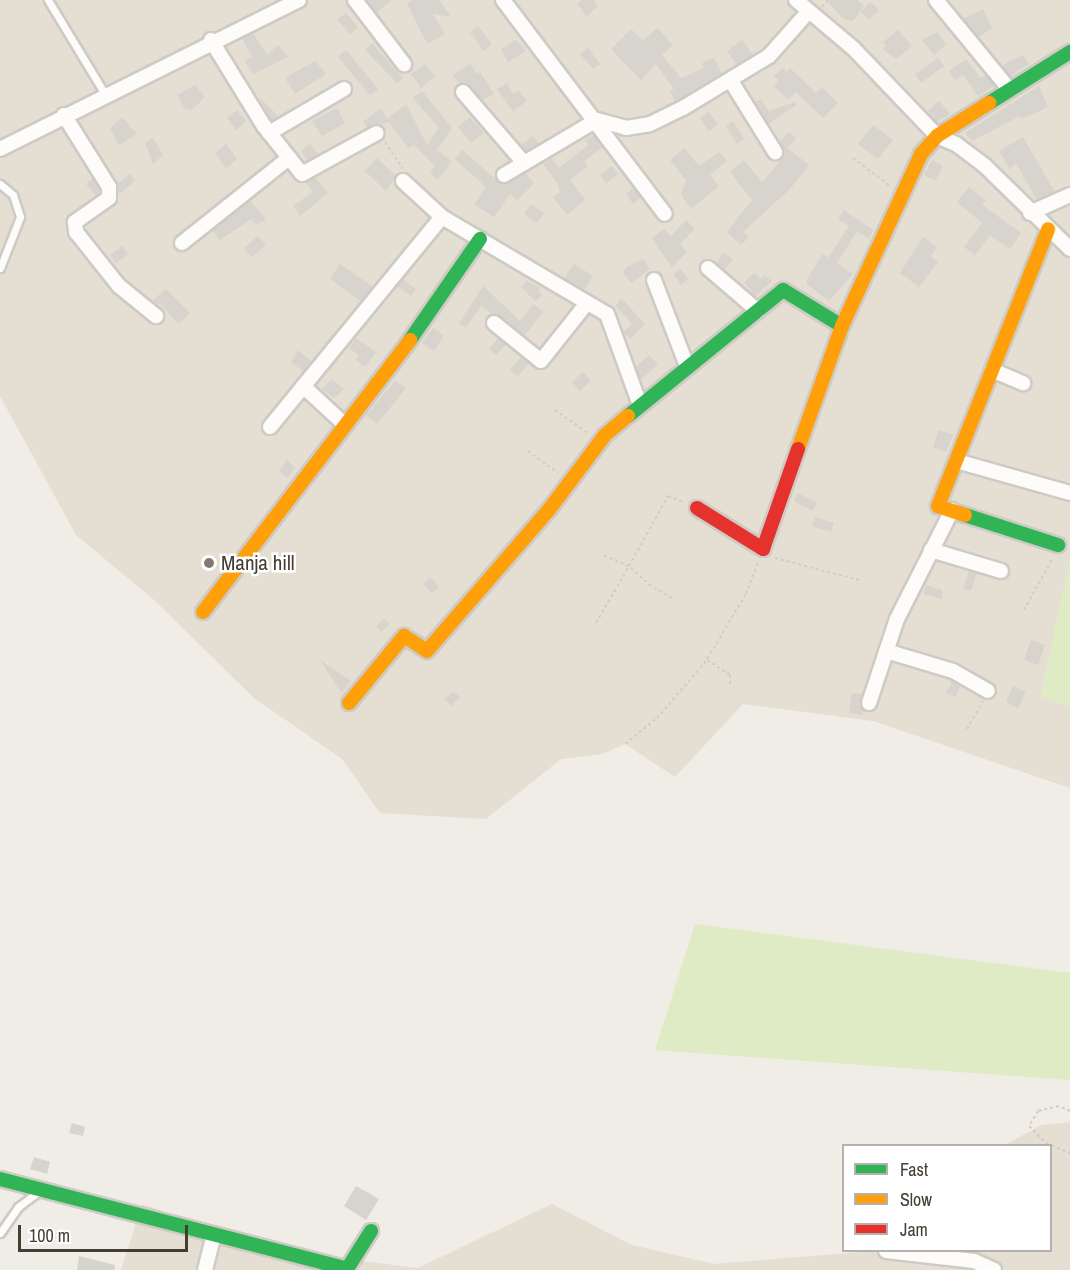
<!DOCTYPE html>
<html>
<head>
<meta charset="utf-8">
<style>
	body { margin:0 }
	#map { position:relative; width:1070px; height:1270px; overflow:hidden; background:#f0ece6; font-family:"Archivo Narrow",sans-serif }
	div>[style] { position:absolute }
	.residential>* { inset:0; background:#e4ded3 }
	.green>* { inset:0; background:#deebc4 }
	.building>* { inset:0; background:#d7d3cd }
	.path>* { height:2px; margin-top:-1px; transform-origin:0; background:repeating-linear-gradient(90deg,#d0cdc9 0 3px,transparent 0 6px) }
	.roads { filter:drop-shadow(2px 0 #cecac4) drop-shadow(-2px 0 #cecac4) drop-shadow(0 2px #cecac4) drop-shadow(0 -2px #cecac4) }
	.lane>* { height:7px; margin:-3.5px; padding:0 3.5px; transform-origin:3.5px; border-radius:3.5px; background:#fdfcfb }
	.street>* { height:14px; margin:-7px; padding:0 7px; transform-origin:7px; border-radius:7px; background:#fdfcfb }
	.fast>* { height:14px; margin:-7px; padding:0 7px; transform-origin:7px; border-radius:7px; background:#30b455 }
	.slow>* { height:14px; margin:-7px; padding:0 7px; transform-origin:7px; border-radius:7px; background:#ff9f0a }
	.jam>* { height:14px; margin:-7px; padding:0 7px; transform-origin:7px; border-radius:7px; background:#e5322d }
	.dots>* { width:16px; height:16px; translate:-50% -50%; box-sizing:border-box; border:3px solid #fff; border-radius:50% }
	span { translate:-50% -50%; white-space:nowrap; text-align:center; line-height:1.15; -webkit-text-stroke:5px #fff; paint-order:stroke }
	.poi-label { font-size:21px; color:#453d33 }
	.left { translate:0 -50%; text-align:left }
	.legend { position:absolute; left:842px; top:1144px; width:210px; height:108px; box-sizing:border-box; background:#fff; border:2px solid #b5b1ad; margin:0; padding:8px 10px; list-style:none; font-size:18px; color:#453d33 }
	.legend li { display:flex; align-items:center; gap:12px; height:30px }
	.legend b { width:30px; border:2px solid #b5b1ad }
	.scale { position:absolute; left:18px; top:1225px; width:170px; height:27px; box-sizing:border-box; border:3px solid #453d33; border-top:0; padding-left:8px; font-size:18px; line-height:21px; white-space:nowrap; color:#453d33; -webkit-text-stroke:4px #fff; paint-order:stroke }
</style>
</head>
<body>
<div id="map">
	<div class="residential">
		<i style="clip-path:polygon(0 0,1070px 0,1070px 788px,873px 721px,743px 704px,675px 777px,625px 744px,603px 754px,561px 759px,486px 819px,380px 813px,342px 759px,254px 698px,153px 599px,76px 535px,0 396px)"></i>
		<i style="clip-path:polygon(1070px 1122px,1070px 1270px,121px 1270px,142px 1204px,277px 1251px,418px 1268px,552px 1204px,632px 1245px,714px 1264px,886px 1250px,1050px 1250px,1050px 1146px,1004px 1145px,1042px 1125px)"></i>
	</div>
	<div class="green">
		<i style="clip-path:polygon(1070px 559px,1070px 707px,1040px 696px)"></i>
		<i style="clip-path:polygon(695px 924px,1070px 973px,1070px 1080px,655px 1050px)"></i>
	</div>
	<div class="building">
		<i style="clip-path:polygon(366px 0,392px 0,376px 13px)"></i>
		<i style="clip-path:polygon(412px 0,439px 0,451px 17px,433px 14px,445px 34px,429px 43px,424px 38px,407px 3px)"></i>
		<i style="clip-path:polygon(582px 0,593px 0,598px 6px,587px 16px,577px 4px)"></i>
		<i style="clip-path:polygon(826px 0,857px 0,864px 6px,853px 21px,844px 19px)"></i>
		<i style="clip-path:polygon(870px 2px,879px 10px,869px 20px,861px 12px)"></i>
		<i style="clip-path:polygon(983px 9px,992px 28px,978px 37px,963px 19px)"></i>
		<i style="clip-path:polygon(346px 13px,358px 27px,350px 34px,337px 20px)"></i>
		<i style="clip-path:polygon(478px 26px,492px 44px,484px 51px,470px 32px)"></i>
		<i style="clip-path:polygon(657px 28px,673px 45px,662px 55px,681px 78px,704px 68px,702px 63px,714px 58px,722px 74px,675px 102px,670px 91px,674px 89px,656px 64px,641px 80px,611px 49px,631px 29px,643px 41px)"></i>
		<i style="clip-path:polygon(898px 30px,912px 46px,896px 59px,883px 49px,886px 46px,883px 42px)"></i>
		<i style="clip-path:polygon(937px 32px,946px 45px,934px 55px,922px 40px)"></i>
		<i style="clip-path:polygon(253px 33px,267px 55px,278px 45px,288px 57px,253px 74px,245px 61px,252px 57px,242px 38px)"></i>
		<i style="clip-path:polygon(516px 40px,526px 51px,508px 62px,501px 49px)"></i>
		<i style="clip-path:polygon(742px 40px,753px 55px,737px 65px,727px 51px)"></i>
		<i style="clip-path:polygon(372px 43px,403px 78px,397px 83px,365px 50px)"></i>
		<i style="clip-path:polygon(588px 48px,600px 64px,593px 69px,580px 54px)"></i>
		<i style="clip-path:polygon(346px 50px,378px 89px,370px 95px,338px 57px)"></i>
		<i style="clip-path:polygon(1023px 55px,1029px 64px,1010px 76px,1001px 66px)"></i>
		<i style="clip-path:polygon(938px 58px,944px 66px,921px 83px,915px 74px)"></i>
		<i style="clip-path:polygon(966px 59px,980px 78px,986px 75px,994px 86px,978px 96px,963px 75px,955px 80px,949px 71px)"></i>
		<i style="clip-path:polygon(315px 61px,326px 74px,295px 94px,285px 78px)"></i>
		<i style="clip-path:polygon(425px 64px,435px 76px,421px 88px,411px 74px)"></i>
		<i style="clip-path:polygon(470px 64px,477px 74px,480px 72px,494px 94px,482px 100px,469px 86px,459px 83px,453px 75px)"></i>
		<i style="clip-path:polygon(783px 68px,787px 72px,790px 68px,816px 93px,822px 87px,838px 103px,823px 118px,796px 92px,788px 100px,774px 86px,779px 81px,774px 76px)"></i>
		<i style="clip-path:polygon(507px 83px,513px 94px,519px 90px,527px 101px,513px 111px,497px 89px)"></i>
		<i style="clip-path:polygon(195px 85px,205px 97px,192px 110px,185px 109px,177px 95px)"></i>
		<i style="clip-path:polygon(1039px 86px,1048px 107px,1021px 119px,1020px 116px,972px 141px,965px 133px)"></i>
		<i style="clip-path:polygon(422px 91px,452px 128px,437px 150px,452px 161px,438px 180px,430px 173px,435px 166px,414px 145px,408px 148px,387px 119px,406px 104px,427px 145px,439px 128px,413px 98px)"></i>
		<i style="clip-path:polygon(259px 97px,279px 117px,272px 121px)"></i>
		<i style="clip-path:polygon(761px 100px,769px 111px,795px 102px,796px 105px,768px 124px,755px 102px)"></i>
		<i style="clip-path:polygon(939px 101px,950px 114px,937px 122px,928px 111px)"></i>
		<i style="clip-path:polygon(337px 108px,345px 123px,322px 136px,312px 121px)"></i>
		<i style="clip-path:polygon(380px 109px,390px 122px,368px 128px,363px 122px)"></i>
		<i style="clip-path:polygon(237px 110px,246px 121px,236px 130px,227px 118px)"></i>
		<i style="clip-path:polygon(708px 112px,718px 124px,709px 131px,700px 119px)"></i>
		<i style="clip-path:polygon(122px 117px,137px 134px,119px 145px,110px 128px)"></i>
		<i style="clip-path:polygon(470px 117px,484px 133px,471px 143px,458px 127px)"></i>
		<i style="clip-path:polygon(733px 121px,744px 139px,737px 144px,726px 126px)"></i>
		<i style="clip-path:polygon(873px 125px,893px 140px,878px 159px,858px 144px)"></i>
		<i style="clip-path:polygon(789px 132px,796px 138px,787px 148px,809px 165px,790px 189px,743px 232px,749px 237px,741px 245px,727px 232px,752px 200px,730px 172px,744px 160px,762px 183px,783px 157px,779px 142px)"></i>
		<i style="clip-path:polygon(594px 135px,603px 147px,584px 161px,588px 166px,570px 180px,585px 199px,567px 215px,553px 197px,560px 192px,558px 184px,543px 164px,551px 158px,559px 168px,588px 145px,585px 140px)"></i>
		<i style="clip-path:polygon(533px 136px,539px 144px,526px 152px,521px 146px)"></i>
		<i style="clip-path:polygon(1023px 137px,1055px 192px,1037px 200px,1016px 163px,1010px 169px,999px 151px)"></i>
		<i style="clip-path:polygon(153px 138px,163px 155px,153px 164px,145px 143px)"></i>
		<i style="clip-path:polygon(226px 144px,237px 159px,226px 168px,215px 153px)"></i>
		<i style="clip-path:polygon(310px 144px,318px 155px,308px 161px,301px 151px)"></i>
		<i style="clip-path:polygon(684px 148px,699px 166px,719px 152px,727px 161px,710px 175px,719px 186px,691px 209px,681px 195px,686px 180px,670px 160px)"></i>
		<i style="clip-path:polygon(462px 150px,500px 183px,525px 173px,534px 183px,517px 201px,510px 194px,494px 217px,474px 204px,486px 187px,455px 159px)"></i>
		<i style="clip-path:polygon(377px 158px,396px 176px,386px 191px,365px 171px)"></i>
		<i style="clip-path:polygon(932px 160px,943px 166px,935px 181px,924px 175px)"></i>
		<i style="clip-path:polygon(612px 166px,618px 174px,606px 183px,600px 175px)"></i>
		<i style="clip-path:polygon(130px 174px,135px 181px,119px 194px,117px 184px)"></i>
		<i style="clip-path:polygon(315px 177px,328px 193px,300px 216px,293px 206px,313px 192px,306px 183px)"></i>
		<i style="clip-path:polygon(93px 178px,100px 190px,96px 196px,86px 184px)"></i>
		<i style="clip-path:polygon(969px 187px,986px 201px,982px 205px,1021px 233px,1010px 249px,990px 235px,975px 255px,964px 247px,982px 223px,957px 202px)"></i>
		<i style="clip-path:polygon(634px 188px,641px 197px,633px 204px,626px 194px)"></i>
		<i style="clip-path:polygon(250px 201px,266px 219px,257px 225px,251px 219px,220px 240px,212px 230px)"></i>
		<i style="clip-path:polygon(531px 204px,544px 213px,537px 223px,524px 214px)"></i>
		<i style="clip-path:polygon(844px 210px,873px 230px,869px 239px,857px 231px,837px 263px,853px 274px,829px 301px,807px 284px,807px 279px,823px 254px,828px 258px,849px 226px,838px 219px)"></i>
		<i style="clip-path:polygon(686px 220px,695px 229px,680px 244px,687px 252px,672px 267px,652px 239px,664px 228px,671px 236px)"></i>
		<i style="clip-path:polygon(258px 236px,266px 245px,252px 257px,244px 248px)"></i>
		<i style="clip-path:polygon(923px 237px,937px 247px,931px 256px,938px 262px,919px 287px,900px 273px)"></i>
		<i style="clip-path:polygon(122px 246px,128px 254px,116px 263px,110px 255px)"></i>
		<i style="clip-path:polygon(724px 253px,733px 260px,724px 270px,716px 263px)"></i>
		<i style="clip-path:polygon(643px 259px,650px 269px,631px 283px,623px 273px,627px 267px)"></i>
		<i style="clip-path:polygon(340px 264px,373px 287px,361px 301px,330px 279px)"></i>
		<i style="clip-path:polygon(574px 264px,593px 276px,584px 290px,564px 278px)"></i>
		<i style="clip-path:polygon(681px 269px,688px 279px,681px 285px,673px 274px)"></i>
		<i style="clip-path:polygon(754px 273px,761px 279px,764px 275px,772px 281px,755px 296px,744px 282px)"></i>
		<i style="clip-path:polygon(403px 279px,416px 289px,411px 296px,397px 286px)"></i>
		<i style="clip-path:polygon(527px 281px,540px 288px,537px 290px,542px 295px,535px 301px,521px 287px)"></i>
		<i style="clip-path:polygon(483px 286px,520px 321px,533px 304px,543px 312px,524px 336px,481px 306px,466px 328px,459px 323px)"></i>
		<i style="clip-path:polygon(166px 289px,190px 313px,178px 324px,162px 305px,152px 301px)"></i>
		<i style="clip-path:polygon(621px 298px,645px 324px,630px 339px,623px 332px,632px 324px,616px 306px)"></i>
		<i style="clip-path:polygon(433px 328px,444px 335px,434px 351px,422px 343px)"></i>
		<i style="clip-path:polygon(356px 338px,376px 352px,365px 367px,356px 360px,359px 355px,349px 348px)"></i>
		<i style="clip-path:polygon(498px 338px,506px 344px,496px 355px,489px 349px)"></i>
		<i style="clip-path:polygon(298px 350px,312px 362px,304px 372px,291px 362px)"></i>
		<i style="clip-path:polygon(649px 355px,658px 365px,640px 380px,636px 367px)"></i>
		<i style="clip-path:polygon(521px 357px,529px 363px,518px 376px,510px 370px)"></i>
		<i style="clip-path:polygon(583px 372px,591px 381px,580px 391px,572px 382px)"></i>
		<i style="clip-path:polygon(332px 379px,344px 389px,334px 398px,322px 389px)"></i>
		<i style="clip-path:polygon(395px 381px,406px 388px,377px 424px,366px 415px)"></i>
		<i style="clip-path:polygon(939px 430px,953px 435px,946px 452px,933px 447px)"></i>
		<i style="clip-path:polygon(287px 460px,295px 468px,287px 478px,279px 471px)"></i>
		<i style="clip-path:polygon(798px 493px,817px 503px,813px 511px,794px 501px)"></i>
		<i style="clip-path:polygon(815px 517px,834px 523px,831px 532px,812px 526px)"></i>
		<i style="clip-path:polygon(969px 571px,977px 573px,971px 591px,963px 589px)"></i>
		<i style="clip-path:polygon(430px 577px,439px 587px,432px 593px,423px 584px)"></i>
		<i style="clip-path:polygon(926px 585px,942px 590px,942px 599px,923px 594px)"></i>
		<i style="clip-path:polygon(384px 618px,390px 624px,381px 632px,376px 626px)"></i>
		<i style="clip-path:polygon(1031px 640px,1045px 645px,1038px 665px,1024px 660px)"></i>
		<i style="clip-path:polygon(320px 660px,351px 681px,342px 693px,336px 685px)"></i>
		<i style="clip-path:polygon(952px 681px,960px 686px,956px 697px,946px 693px)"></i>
		<i style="clip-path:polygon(1013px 686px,1026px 692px,1018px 708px,1006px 702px)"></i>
		<i style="clip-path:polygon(453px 691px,460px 697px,451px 706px,445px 699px)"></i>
		<i style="clip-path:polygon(852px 693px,862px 694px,863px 715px,849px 713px)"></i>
		<i style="clip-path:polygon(72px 1123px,85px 1127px,83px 1136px,69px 1133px)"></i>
		<i style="clip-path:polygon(34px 1157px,50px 1162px,47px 1174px,30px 1169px)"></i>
		<i style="clip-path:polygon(356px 1186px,379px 1199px,366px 1220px,344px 1206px)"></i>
		<i style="clip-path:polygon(79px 1256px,115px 1265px,115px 1270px,77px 1270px)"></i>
	</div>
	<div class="path">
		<i style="left:822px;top:7px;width:9px;rotate:-49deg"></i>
		<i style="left:385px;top:142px;width:32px;rotate:56deg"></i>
		<i style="left:853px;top:158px;width:46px;rotate:37.1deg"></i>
		<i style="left:555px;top:410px;width:40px;rotate:34.9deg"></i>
		<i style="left:528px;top:451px;width:37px;rotate:36deg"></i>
		<i style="left:775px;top:558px;width:87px;rotate:14.7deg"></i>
		<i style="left:672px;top:598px;width:24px;rotate:-150deg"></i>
		<i style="left:651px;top:586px;width:30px;rotate:-138deg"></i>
		<i style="left:629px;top:566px;width:80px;rotate:-60.9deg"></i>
		<i style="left:668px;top:496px;width:16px;rotate:22deg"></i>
		<i style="left:1024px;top:610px;width:58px;rotate:-61.2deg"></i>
		<i style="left:596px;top:623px;width:66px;rotate:-59.9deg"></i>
		<i style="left:629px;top:566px;width:30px;rotate:-157deg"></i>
		<i style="left:707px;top:660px;width:27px;rotate:33deg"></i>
		<i style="left:730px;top:675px;width:10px;rotate:90deg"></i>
		<i style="left:967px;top:729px;width:32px;rotate:-60deg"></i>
		<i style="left:625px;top:744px;width:41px;rotate:-39.1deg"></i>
		<i style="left:657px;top:718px;width:72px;rotate:-49deg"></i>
		<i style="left:704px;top:664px;width:82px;rotate:-59deg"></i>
		<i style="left:746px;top:594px;width:33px;rotate:-69deg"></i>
		<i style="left:1070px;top:1111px;width:12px;rotate:-156deg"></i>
		<i style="left:1059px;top:1106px;width:22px;rotate:167deg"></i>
		<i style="left:1038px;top:1111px;width:17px;rotate:121deg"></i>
		<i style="left:1029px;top:1126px;width:24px;rotate:45deg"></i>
		<i style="left:1046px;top:1143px;width:26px;rotate:23deg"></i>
	</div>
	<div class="roads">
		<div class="lane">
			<i style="left:48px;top:0;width:110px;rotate:58.8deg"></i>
			<i style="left:0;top:184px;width:17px;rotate:40deg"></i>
			<i style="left:13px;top:195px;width:23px;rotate:72deg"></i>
			<i style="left:20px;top:217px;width:55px;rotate:111.4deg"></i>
			<i style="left:0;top:1233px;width:32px;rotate:-55deg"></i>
			<i style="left:18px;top:1207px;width:25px;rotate:-37deg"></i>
		</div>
		<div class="street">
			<i style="left:355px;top:0;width:81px;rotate:52.6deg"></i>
			<i style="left:503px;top:0;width:268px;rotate:52.9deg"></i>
			<i style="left:796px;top:0;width:75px;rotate:40.1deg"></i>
			<i style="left:853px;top:48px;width:122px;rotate:46.3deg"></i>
			<i style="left:937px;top:136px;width:21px;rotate:23deg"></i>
			<i style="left:956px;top:144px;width:36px;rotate:37deg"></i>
			<i style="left:985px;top:166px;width:119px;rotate:44.3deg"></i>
			<i style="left:936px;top:0;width:115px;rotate:50.6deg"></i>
			<i style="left:211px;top:40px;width:101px;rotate:58.4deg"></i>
			<i style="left:264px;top:126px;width:61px;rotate:51.6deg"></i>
			<i style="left:302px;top:174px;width:85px;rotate:-28.7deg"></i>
			<i style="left:731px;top:81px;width:84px;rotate:58.2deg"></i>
			<i style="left:463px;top:92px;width:94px;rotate:49.3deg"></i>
			<i style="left:64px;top:115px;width:85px;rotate:58deg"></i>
			<i style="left:109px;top:187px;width:11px;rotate:90deg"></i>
			<i style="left:109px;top:198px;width:42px;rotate:144.8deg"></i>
			<i style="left:75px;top:222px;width:10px;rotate:84deg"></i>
			<i style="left:76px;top:232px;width:69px;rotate:51.5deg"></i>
			<i style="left:119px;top:286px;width:48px;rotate:39deg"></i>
			<i style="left:269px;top:133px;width:87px;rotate:-30.4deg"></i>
			<i style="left:0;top:149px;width:334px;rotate:-26.5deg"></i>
			<i style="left:504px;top:175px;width:108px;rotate:-30.6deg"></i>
			<i style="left:597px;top:120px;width:30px;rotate:15deg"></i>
			<i style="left:626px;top:128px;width:24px;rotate:-9deg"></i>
			<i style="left:650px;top:124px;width:37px;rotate:-26deg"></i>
			<i style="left:683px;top:108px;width:100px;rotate:-31.2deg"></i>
			<i style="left:769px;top:56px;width:60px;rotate:-48.4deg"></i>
			<i style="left:403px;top:181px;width:53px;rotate:42.7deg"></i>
			<i style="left:442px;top:217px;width:191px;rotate:30.5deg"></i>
			<i style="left:607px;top:314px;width:97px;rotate:70.1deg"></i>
			<i style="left:1030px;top:213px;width:44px;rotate:-24.2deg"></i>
			<i style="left:182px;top:243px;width:137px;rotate:-38.5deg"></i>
			<i style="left:708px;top:268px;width:66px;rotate:40.7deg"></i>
			<i style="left:654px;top:280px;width:92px;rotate:69deg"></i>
			<i style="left:494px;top:323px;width:60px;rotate:39deg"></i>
			<i style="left:541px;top:361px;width:74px;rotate:-51.6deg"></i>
			<i style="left:992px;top:370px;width:34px;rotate:23deg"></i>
			<i style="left:303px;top:386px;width:54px;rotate:42.8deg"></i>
			<i style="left:270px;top:427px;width:271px;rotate:-50.7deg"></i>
			<i style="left:956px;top:461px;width:118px;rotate:15.7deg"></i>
			<i style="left:931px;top:550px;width:73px;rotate:16.7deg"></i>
			<i style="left:886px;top:651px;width:70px;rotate:16.6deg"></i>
			<i style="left:953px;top:671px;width:40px;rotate:29.7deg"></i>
			<i style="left:869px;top:703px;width:89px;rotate:-71.6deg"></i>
			<i style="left:897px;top:619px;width:122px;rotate:-63.2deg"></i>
			<i style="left:886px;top:1251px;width:89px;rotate:6.5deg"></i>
			<i style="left:974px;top:1261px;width:22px;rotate:24deg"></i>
			<i style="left:205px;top:1270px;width:36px;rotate:-76deg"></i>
		</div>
		<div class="fast">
			<i style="left:989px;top:103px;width:96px;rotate:-32.2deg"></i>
			<i style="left:410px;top:340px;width:123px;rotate:-55.3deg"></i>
			<i style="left:628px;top:416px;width:200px;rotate:-39.1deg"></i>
			<i style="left:783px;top:290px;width:69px;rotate:31.4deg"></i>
			<i style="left:965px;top:515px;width:98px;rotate:17.9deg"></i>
			<i style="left:0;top:1179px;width:358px;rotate:14.5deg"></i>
			<i style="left:347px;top:1269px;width:45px;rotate:-57.7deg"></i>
		</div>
		<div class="slow">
			<i style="left:798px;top:449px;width:131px;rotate:-70.3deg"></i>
			<i style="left:842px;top:326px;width:189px;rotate:-65.3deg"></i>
			<i style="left:921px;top:154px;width:24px;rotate:-48deg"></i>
			<i style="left:937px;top:136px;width:62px;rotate:-32.4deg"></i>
			<i style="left:965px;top:515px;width:28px;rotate:-162deg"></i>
			<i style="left:938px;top:506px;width:298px;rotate:-68.3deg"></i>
			<i style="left:203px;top:612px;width:342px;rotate:-52.7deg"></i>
			<i style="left:349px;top:703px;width:87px;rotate:-50.6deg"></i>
			<i style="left:404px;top:636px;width:27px;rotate:33deg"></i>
			<i style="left:427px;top:651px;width:185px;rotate:-49.2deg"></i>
			<i style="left:548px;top:511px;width:95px;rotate:-53.1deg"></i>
			<i style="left:605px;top:435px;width:30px;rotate:-40deg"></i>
		</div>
		<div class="jam">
			<i style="left:697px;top:508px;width:78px;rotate:31.8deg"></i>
			<i style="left:763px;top:549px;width:106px;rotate:-70.7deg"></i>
		</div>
	</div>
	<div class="dots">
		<i style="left:209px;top:563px;background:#817a72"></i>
	</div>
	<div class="poi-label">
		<span class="left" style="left:221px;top:563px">Manja hill</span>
	</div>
	<ul class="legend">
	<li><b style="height:8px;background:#30b455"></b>Fast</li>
	<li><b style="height:8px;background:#ff9f0a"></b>Slow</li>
	<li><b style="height:8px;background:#e5322d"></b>Jam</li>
	</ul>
	<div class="scale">100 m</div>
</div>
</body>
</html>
